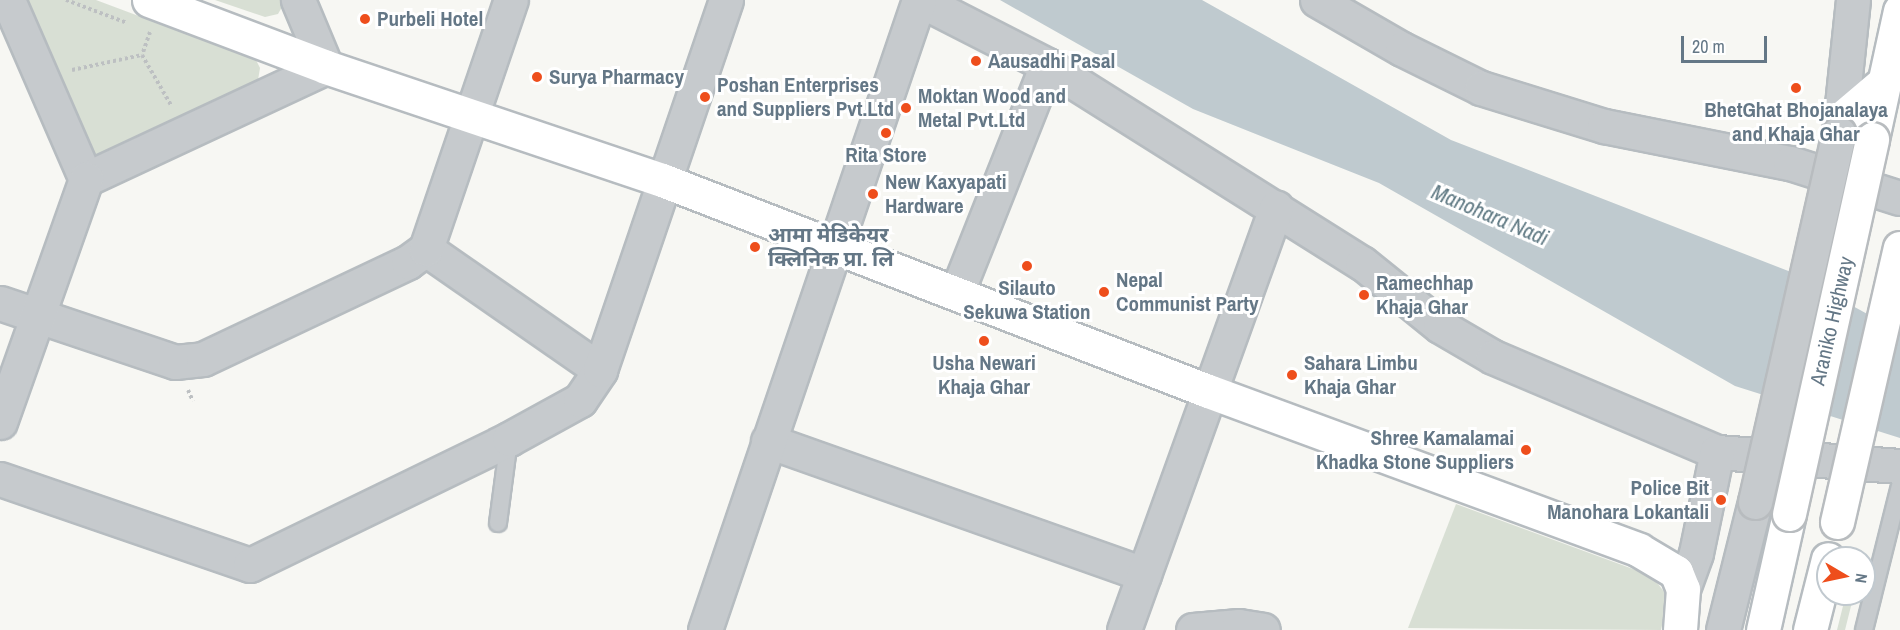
<!DOCTYPE html>
<html>
<head>
<meta charset="utf-8">
<style>
	body { margin:0 }
	#map { position:relative; width:1900px; height:630px; overflow:hidden; background:#f7f7f3; font-family:"Archivo Narrow","Noto Sans Devanagari",sans-serif }
	div>[style] { position:absolute }
	.green>* { inset:0; background:#d8dfd4 }
	.water>* { inset:0; background:#bfcacf }
	.path>* { height:4px; margin-top:-2px; transform-origin:0; background:repeating-linear-gradient(90deg,#bdc0c2 0 3px,transparent 0 6px) }
	.roads { filter:drop-shadow(2px 0 #b6bcc0) drop-shadow(-2px 0 #b6bcc0) drop-shadow(0 2px #b6bcc0) drop-shadow(0 -2px #b6bcc0) }
	.lane>* { height:16px; margin:-8px; padding:0 8px; transform-origin:8px; border-radius:8px; background:#c6cacd }
	.street>* { height:33px; margin:-16.5px; padding:0 16.5px; transform-origin:16.5px; border-radius:16.5px; background:#c6cacd }
	.secondary>* { height:33px; margin:-16.5px; padding:0 16.5px; transform-origin:16.5px; border-radius:16.5px; background:#fff }
	.highway>* { height:33px; margin:-16.5px; padding:0 16.5px; transform-origin:16.5px; border-radius:16.5px; background:#fff }
	.bridges { filter:drop-shadow(2px 0 #b8bcbf) drop-shadow(-2px 0 #b8bcbf) drop-shadow(0 2px #b8bcbf) drop-shadow(0 -2px #b8bcbf) }
	.street-bridge>* { height:33px; margin:-16.5px; padding:0 16.5px; transform-origin:16.5px; border-radius:16.5px; background:#c6cacd }
	.highway-bridge>* { height:33px; margin:-16.5px; padding:0 16.5px; transform-origin:16.5px; border-radius:16.5px; background:#fff }
	.dots>* { width:16px; height:16px; translate:-50% -50%; box-sizing:border-box; border:3px solid #fff; border-radius:50% }
	span { translate:-50% -50%; white-space:nowrap; text-align:center; line-height:1.15; -webkit-text-stroke:6px #fff; paint-order:stroke }
	.poi-label { font-size:21px; color:#647786; font-weight:700 }
	.left { translate:0 -50%; text-align:left }
	.right { translate:-100% -50%; text-align:right }
	.street-label { font-size:21px; color:#647786 }
	.water-label { font-size:22px; color:#5f7983; font-style:italic }
	.north { position:absolute; left:1816px; top:546px; width:60px; height:60px; box-sizing:border-box; background:#fff; border:2px solid #c1c9cf; border-radius:50%; rotate:99deg; font-size:16px; font-weight:700; line-height:24px; text-align:center; color:#647786 }
	.north::after { content:''; display:block; margin:auto; width:21px; height:27px; background:#ee4e1c; clip-path:polygon(50% 0,100% 100%,50% 72%,0 100%) }
	.scale { position:absolute; left:1681px; top:36px; width:86px; height:27px; box-sizing:border-box; border:3px solid #647786; border-top:0; padding-left:8px; font-size:18px; line-height:21px; white-space:nowrap; color:#647786; -webkit-text-stroke:4px #fff; paint-order:stroke }
</style>
</head>
<body>
<div id="map">
	<div class="green">
		<i style="clip-path:polygon(22px 0,96px 0,256px 60px,260px 68px,258px 80px,250px 89px,93px 162px)"></i>
		<i style="clip-path:polygon(215px 0,286px 0,278px 14px,265px 17px)"></i>
		<i style="clip-path:polygon(1456px 504px,1652px 576px,1668px 597px,1661px 630px,1408px 628px)"></i>
		<i style="clip-path:polygon(1846px 594px,1854px 594px,1845px 630px,1837px 630px)"></i>
	</div>
	<div class="water">
		<i style="clip-path:polygon(1000px 0,1202px 0,1451px 140px,1791px 272px,1900px 332px,1900px 438px,1735px 386px,1379px 183px,1193px 109px)"></i>
	</div>
	<div class="path">
		<i style="left:66px;top:0;width:65px;rotate:20.7deg"></i>
		<i style="left:150px;top:32px;width:24px;rotate:109deg"></i>
		<i style="left:142px;top:55px;width:58px;rotate:59.9deg"></i>
		<i style="left:72px;top:70px;width:72px;rotate:-12.1deg"></i>
		<i style="left:188px;top:390px;width:12px;rotate:66deg"></i>
	</div>
	<div class="roads">
		<div class="lane">
			<i style="left:498px;top:523px;width:85px;rotate:-82.5deg"></i>
			<i style="left:1864px;top:630px;width:148px;rotate:-76deg"></i>
		</div>
		<div class="street">
			<i style="left:8px;top:0;width:195px;rotate:66.5deg"></i>
			<i style="left:86px;top:179px;width:265px;rotate:-25deg"></i>
			<i style="left:326px;top:67px;width:73px;rotate:-112.7deg"></i>
			<i style="left:920px;top:0;width:143px;rotate:27.1deg"></i>
			<i style="left:1047px;top:65px;width:372px;rotate:32.2deg"></i>
			<i style="left:1362px;top:263px;width:100px;rotate:38.9deg"></i>
			<i style="left:1440px;top:326px;width:61px;rotate:30.3deg"></i>
			<i style="left:1493px;top:357px;width:243px;rotate:23deg"></i>
			<i style="left:1717px;top:452px;width:184px;rotate:4.4deg"></i>
			<i style="left:1317px;top:0;width:98px;rotate:30deg"></i>
			<i style="left:1402px;top:49px;width:88px;rotate:26.3deg"></i>
			<i style="left:1481px;top:88px;width:129px;rotate:17.2deg"></i>
			<i style="left:1604px;top:126px;width:190px;rotate:11.3deg"></i>
			<i style="left:1790px;top:163px;width:115px;rotate:17.7deg"></i>
			<i style="left:1839px;top:133px;width:134px;rotate:-84deg"></i>
			<i style="left:426px;top:249px;width:212px;rotate:34.8deg"></i>
			<i style="left:957px;top:292px;width:244px;rotate:-68.4deg"></i>
			<i style="left:0;top:303px;width:185px;rotate:18.6deg"></i>
			<i style="left:175px;top:362px;width:28px;rotate:-6deg"></i>
			<i style="left:203px;top:359px;width:227px;rotate:-25.3deg"></i>
			<i style="left:408px;top:262px;width:22px;rotate:-36deg"></i>
			<i style="left:426px;top:249px;width:263px;rotate:-71.2deg"></i>
			<i style="left:0;top:422px;width:258px;rotate:-70.5deg"></i>
			<i style="left:768px;top:441px;width:399px;rotate:19.5deg"></i>
			<i style="left:0;top:479px;width:264px;rotate:19deg"></i>
			<i style="left:250px;top:565px;width:288px;rotate:-25.9deg"></i>
			<i style="left:509px;top:439px;width:81px;rotate:-28.8deg"></i>
			<i style="left:580px;top:400px;width:36px;rotate:-56deg"></i>
			<i style="left:600px;top:370px;width:391px;rotate:-71.2deg"></i>
			<i style="left:1683px;top:589px;width:38px;rotate:-70deg"></i>
			<i style="left:1696px;top:553px;width:103px;rotate:-78.3deg"></i>
			<i style="left:705px;top:630px;width:665px;rotate:-71.24deg"></i>
			<i style="left:1124px;top:630px;width:449px;rotate:-70.2deg"></i>
			<i style="left:1193px;top:630px;width:46px;rotate:-5deg"></i>
			<i style="left:1239px;top:626px;width:24px;rotate:9deg"></i>
			<i style="left:1723px;top:630px;width:132px;rotate:-76deg"></i>
		</div>
		<div class="secondary">
			<i style="left:149px;top:0;width:189px;rotate:20.7deg"></i>
			<i style="left:326px;top:67px;width:354px;rotate:18.6deg"></i>
			<i style="left:662px;top:180px;width:585px;rotate:21.13deg"></i>
			<i style="left:1208px;top:391px;width:459px;rotate:20.2deg"></i>
			<i style="left:1639px;top:550px;width:43px;rotate:30.7deg"></i>
			<i style="left:1676px;top:572px;width:18px;rotate:68deg"></i>
			<i style="left:1683px;top:589px;width:41px;rotate:94.2deg"></i>
		</div>
		<div class="highway">
			<i style="left:1844px;top:116px;width:51px;rotate:-40.2deg"></i>
			<i style="left:1872px;top:139px;width:131px;rotate:-77.7deg"></i>
			<i style="left:1763px;top:630px;width:119px;rotate:-77.4deg"></i>
			<i style="left:1810px;top:630px;width:73px;rotate:-75.8deg"></i>
		</div>
	</div>
	<div class="bridges">
		<div class="street-bridge">
			<i style="left:1755px;top:502px;width:378px;rotate:-77.2deg"></i>
		</div>
		<div class="highway-bridge">
			<i style="left:1789px;top:514px;width:384px;rotate:-77.5deg"></i>
			<i style="left:1837px;top:522px;width:281px;rotate:-77.1deg"></i>
		</div>
	</div>
	<div class="dots">
		<i style="left:365px;top:19px;background:#ee4e1c"></i>
		<i style="left:976px;top:61px;background:#ee4e1c"></i>
		<i style="left:537px;top:77px;background:#ee4e1c"></i>
		<i style="left:1796px;top:88px;background:#ee4e1c"></i>
		<i style="left:705px;top:97px;background:#ee4e1c"></i>
		<i style="left:906px;top:108px;background:#ee4e1c"></i>
		<i style="left:886px;top:133px;background:#ee4e1c"></i>
		<i style="left:873px;top:194px;background:#ee4e1c"></i>
		<i style="left:755px;top:247px;background:#ee4e1c"></i>
		<i style="left:1027px;top:266px;background:#ee4e1c"></i>
		<i style="left:1104px;top:292px;background:#ee4e1c"></i>
		<i style="left:1364px;top:295px;background:#ee4e1c"></i>
		<i style="left:984px;top:341px;background:#ee4e1c"></i>
		<i style="left:1292px;top:375px;background:#ee4e1c"></i>
		<i style="left:1526px;top:450px;background:#ee4e1c"></i>
		<i style="left:1721px;top:500px;background:#ee4e1c"></i>
	</div>
	<div class="poi-label">
		<span class="left" style="left:377px;top:19px">Purbeli Hotel</span>
		<span class="left" style="left:988px;top:61px">Aausadhi Pasal</span>
		<span class="left" style="left:549px;top:77px">Surya Pharmacy</span>
		<span class="left" style="left:717px;top:97px">Poshan Enterprises<br>and Suppliers Pvt.Ltd</span>
		<span class="left" style="left:918px;top:108px">Moktan Wood and<br>Metal Pvt.Ltd</span>
		<span style="left:1796px;top:122px">BhetGhat Bhojanalaya<br>and Khaja Ghar</span>
		<span style="left:886px;top:155px">Rita Store</span>
		<span class="left" style="left:885px;top:194px">New Kaxyapati<br>Hardware</span>
		<span class="left" style="left:768px;top:247px">आमा मेडिकेयर<br>क्लिनिक प्रा. लि</span>
		<span class="left" style="left:1116px;top:292px">Nepal<br>Communist Party</span>
		<span class="left" style="left:1376px;top:295px">Ramechhap<br>Khaja Ghar</span>
		<span style="left:1027px;top:300px">Silauto<br>Sekuwa Station</span>
		<span style="left:984px;top:375px">Usha Newari<br>Khaja Ghar</span>
		<span class="left" style="left:1304px;top:375px">Sahara Limbu<br>Khaja Ghar</span>
		<span class="right" style="left:1514px;top:450px">Shree Kamalamai<br>Khadka Stone Suppliers</span>
		<span class="right" style="left:1709px;top:500px">Police Bit<br>Manohara Lokantali</span>
	</div>
	<div class="street-label">
		<span style="left:1832px;top:321px;rotate:-77deg">Araniko Highway</span>
	</div>
	<div class="water-label">
		<span style="left:1490px;top:215px;rotate:23deg">Manohara Nadi</span>
	</div>
	<div class="north">N</div>
	<div class="scale">20 m</div>
</div>
</body>
</html>
